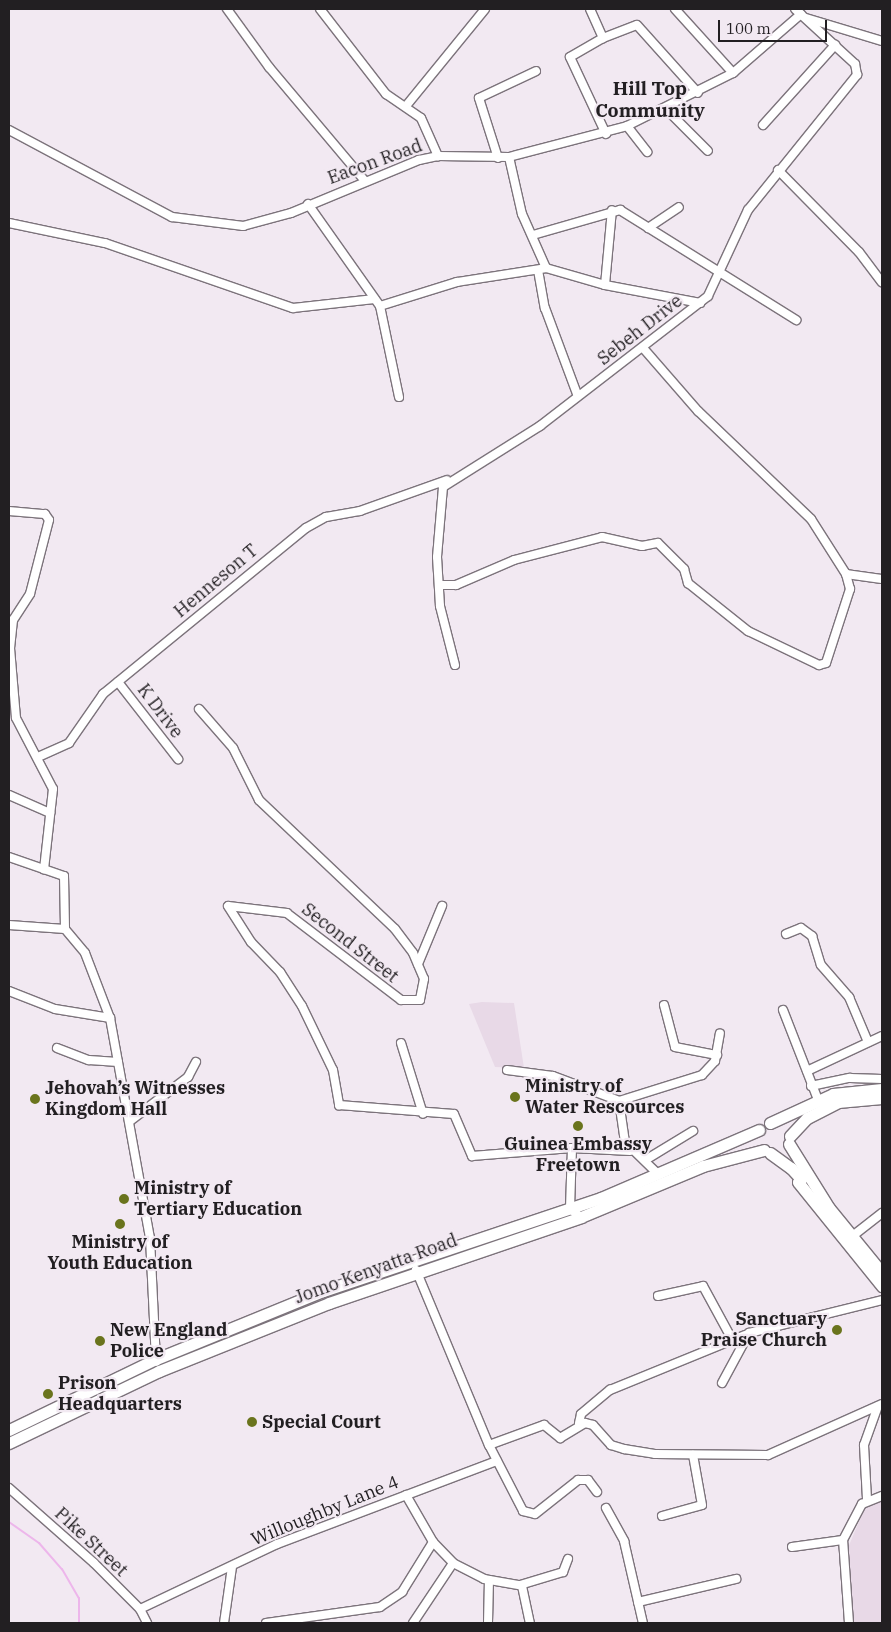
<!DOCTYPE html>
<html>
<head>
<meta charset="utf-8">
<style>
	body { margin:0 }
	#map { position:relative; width:891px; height:1632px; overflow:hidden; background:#f2e9f2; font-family:"IBM Plex Serif",serif }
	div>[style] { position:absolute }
	.built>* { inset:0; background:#e8d9e7 }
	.stream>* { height:2px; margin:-1px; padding:0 1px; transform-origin:1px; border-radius:1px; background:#edb6eb }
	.roads { filter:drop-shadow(1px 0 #7c737b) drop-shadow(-1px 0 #7c737b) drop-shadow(0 1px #7c737b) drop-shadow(0 -1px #7c737b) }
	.street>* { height:8px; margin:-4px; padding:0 4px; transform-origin:4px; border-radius:4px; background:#fff }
	.secondary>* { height:11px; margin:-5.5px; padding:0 5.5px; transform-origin:5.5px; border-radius:5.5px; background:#fff }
	.dots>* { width:14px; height:14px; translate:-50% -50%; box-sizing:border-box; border:2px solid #f2e9f2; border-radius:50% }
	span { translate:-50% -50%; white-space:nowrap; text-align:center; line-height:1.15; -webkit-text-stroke:4.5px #f2e9f2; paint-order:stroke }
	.street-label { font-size:18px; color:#221f22 }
	.poi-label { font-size:18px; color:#221f22; font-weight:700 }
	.left { translate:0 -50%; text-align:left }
	.right { translate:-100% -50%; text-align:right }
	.neighbourhood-label { font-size:19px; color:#221f22; font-weight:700 }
	.frame { position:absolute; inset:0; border:10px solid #221f22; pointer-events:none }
	.scale { position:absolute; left:718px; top:20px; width:109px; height:22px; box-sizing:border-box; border:2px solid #221f22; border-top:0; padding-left:6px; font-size:15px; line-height:18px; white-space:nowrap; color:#221f22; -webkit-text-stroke:4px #f2e9f2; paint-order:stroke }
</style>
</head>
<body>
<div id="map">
	<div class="built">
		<i style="clip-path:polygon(482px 1002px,514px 1003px,524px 1068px,495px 1067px,469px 1004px)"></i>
		<i style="clip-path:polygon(882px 1500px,882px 1623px,853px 1623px,844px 1557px,867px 1503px)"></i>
	</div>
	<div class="stream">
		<i style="left:9px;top:1522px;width:37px;rotate:35deg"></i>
		<i style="left:39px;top:1543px;width:35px;rotate:49deg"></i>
		<i style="left:62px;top:1569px;width:34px;rotate:60deg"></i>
		<i style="left:79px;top:1598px;width:25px;rotate:90deg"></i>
	</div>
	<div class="roads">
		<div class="street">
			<i style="left:227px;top:9px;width:72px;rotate:54.1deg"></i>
			<i style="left:269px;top:67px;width:148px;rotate:49.9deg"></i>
			<i style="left:320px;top:9px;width:108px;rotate:52.2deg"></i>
			<i style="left:386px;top:94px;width:42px;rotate:34.4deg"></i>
			<i style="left:421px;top:118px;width:42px;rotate:65.9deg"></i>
			<i style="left:590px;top:9px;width:32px;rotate:66deg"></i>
			<i style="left:675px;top:9px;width:86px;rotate:47.8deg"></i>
			<i style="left:806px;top:18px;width:79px;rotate:16.8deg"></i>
			<i style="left:406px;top:106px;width:125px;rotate:-50.8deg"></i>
			<i style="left:666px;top:109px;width:59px;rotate:45deg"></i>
			<i style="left:763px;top:125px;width:108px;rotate:-48deg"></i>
			<i style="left:627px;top:126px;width:33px;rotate:52deg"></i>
			<i style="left:9px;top:130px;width:185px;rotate:28.1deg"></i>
			<i style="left:172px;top:217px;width:72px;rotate:7.2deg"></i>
			<i style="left:243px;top:226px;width:50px;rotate:-15.2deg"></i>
			<i style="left:291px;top:213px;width:139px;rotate:-22.5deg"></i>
			<i style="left:419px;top:160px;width:19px;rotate:-12deg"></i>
			<i style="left:438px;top:156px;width:71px;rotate:0.8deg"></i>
			<i style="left:509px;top:157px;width:122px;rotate:-14.7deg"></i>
			<i style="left:627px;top:126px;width:119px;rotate:-26.6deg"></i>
			<i style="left:733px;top:73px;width:90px;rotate:-40.9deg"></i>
			<i style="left:606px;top:134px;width:85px;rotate:-115.1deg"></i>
			<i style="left:570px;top:57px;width:38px;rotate:-30deg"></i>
			<i style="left:603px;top:38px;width:36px;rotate:-21deg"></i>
			<i style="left:637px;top:25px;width:91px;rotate:48.1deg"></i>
			<i style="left:509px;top:157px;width:58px;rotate:77.2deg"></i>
			<i style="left:522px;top:214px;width:59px;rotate:66deg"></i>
			<i style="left:546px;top:268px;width:61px;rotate:16.1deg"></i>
			<i style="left:605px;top:285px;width:97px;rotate:10.7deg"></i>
			<i style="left:498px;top:158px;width:63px;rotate:-107.6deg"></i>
			<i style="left:479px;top:98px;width:63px;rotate:-25.3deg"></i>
			<i style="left:778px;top:170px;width:115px;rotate:45.4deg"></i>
			<i style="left:859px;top:252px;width:38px;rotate:53deg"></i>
			<i style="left:308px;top:204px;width:125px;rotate:54.8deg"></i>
			<i style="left:380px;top:306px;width:93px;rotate:78.2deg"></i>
			<i style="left:9px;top:223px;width:98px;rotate:11.8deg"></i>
			<i style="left:105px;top:243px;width:199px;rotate:19.1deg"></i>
			<i style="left:293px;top:308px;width:82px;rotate:-6.3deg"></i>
			<i style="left:648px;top:228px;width:37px;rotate:-34deg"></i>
			<i style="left:533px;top:235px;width:91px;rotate:-16deg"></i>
			<i style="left:620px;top:210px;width:208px;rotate:32deg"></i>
			<i style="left:538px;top:270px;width:39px;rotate:80deg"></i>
			<i style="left:545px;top:308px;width:92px;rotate:69.6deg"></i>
			<i style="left:605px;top:285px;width:75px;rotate:-84.7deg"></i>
			<i style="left:380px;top:306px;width:81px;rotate:-17.3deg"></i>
			<i style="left:457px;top:282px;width:90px;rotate:-8.9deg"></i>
			<i style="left:9px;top:511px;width:36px;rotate:5deg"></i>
			<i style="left:45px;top:514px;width:7px;rotate:56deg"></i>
			<i style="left:49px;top:520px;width:76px;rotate:104.4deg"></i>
			<i style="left:30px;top:594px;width:31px;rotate:123deg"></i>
			<i style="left:13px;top:620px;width:28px;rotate:96deg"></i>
			<i style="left:10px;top:648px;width:70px;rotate:85.1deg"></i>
			<i style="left:16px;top:718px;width:80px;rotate:62.5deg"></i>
			<i style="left:53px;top:789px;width:81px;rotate:96.4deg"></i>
			<i style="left:846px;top:574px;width:36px;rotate:8deg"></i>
			<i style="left:440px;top:585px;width:16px"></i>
			<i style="left:456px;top:585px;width:63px;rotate:-23.3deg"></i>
			<i style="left:514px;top:560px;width:91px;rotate:-14.6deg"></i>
			<i style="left:602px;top:537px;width:41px;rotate:12.7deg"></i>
			<i style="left:642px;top:546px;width:16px;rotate:-11deg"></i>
			<i style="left:658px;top:543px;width:37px;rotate:45deg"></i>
			<i style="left:684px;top:569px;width:15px;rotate:74deg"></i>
			<i style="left:688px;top:583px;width:77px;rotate:38.7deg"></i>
			<i style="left:748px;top:631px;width:79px;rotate:25.6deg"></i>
			<i style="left:819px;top:665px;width:7px;rotate:-16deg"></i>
			<i style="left:826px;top:663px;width:78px;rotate:-72deg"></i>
			<i style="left:850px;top:589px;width:16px;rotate:-105deg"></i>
			<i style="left:846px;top:574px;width:65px;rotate:-122.5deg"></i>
			<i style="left:811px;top:519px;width:156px;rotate:-136.3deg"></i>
			<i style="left:698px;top:411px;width:84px;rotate:-131.1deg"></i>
			<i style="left:455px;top:665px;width:61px;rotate:-104.3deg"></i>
			<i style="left:440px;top:606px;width:49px;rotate:-93.5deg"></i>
			<i style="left:437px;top:557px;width:70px;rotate:-85.1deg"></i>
			<i style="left:443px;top:487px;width:115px;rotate:-32.2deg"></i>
			<i style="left:540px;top:426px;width:212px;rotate:-37.7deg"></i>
			<i style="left:708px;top:296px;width:95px;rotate:-65.1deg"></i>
			<i style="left:748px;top:210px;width:174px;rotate:-51.1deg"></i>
			<i style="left:857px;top:75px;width:11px;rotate:-100deg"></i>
			<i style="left:855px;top:64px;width:81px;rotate:-137.5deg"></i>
			<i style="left:118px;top:682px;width:98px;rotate:52.1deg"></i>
			<i style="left:199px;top:709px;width:52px;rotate:48.9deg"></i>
			<i style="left:233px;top:748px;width:58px;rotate:63.4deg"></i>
			<i style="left:259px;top:800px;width:187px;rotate:43.5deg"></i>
			<i style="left:395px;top:929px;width:30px;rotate:53deg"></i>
			<i style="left:413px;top:953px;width:28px;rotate:67deg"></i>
			<i style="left:424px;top:979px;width:21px;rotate:101deg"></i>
			<i style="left:420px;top:1000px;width:19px;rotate:180deg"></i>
			<i style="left:401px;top:1000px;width:143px;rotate:-142.7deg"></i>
			<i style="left:287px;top:913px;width:59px;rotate:-173.2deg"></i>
			<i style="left:228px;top:906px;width:43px;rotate:57.4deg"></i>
			<i style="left:251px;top:942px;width:42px;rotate:46deg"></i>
			<i style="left:280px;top:972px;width:40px;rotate:57.1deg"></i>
			<i style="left:302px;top:1006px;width:71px;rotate:64.2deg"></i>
			<i style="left:333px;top:1070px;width:36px;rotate:80deg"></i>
			<i style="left:339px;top:1105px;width:115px;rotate:4.5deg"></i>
			<i style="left:454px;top:1114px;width:46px;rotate:66.8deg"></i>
			<i style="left:472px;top:1156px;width:100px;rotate:-4.6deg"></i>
			<i style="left:572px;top:1148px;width:58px;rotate:3deg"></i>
			<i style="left:38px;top:757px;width:34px;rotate:-24deg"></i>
			<i style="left:69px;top:743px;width:60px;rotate:-55.2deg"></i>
			<i style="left:103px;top:694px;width:262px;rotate:-39.3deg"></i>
			<i style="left:306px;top:528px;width:23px;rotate:-29deg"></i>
			<i style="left:326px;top:517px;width:35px;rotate:-10deg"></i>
			<i style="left:360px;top:511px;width:92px;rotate:-19.6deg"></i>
			<i style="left:9px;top:795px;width:45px;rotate:23.7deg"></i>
			<i style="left:9px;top:857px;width:58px;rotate:19.1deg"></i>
			<i style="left:64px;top:876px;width:53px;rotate:88.9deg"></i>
			<i style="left:65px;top:929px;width:31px;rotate:50deg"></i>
			<i style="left:85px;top:953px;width:70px;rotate:69deg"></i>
			<i style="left:110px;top:1018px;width:224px;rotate:79.7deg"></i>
			<i style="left:150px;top:1238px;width:124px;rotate:87.2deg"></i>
			<i style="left:9px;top:925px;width:56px;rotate:4.1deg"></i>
			<i style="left:786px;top:934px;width:16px;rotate:-22deg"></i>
			<i style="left:801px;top:928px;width:14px;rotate:36deg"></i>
			<i style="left:812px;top:936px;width:30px;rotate:73deg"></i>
			<i style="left:821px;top:965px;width:43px;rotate:48.8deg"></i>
			<i style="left:849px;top:997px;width:49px;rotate:67.1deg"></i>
			<i style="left:418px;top:964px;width:63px;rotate:-67.5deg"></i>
			<i style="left:9px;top:991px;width:49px;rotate:21.4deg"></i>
			<i style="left:55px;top:1009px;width:56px;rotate:9.3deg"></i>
			<i style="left:664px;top:1005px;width:43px;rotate:75.3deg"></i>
			<i style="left:675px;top:1047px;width:43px;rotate:10.8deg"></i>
			<i style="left:783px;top:1010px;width:97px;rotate:68.7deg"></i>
			<i style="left:401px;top:1043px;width:74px;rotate:72.8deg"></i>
			<i style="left:57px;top:1048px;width:34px;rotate:21deg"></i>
			<i style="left:89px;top:1060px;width:29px;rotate:4deg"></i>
			<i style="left:507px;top:1070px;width:46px;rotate:7.4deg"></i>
			<i style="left:553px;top:1076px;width:71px;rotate:20.7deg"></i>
			<i style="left:619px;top:1101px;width:41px;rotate:81.7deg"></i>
			<i style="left:625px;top:1142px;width:45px;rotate:44.1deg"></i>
			<i style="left:807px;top:1071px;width:83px;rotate:-25deg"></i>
			<i style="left:811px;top:1086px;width:40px;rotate:-12deg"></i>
			<i style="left:850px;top:1078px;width:32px;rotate:2deg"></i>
			<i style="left:619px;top:1101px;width:87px;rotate:-17.4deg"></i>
			<i style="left:702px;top:1075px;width:19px;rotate:-47deg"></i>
			<i style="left:715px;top:1061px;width:28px;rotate:-80deg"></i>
			<i style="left:130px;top:1121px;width:73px;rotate:-37.2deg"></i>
			<i style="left:188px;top:1077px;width:17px;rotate:-62deg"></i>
			<i style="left:572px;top:1148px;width:61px;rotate:91.9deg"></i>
			<i style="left:570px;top:1209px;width:14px;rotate:36deg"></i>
			<i style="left:647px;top:1159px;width:54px;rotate:-31.3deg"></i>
			<i style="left:850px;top:1238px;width:41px;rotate:-38deg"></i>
			<i style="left:416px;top:1270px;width:190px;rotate:67.4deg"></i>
			<i style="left:489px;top:1445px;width:74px;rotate:62.7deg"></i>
			<i style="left:523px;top:1511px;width:12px;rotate:14deg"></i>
			<i style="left:535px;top:1514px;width:55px;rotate:-38.3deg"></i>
			<i style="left:578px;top:1480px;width:10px"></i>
			<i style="left:588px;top:1480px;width:15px;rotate:53deg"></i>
			<i style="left:658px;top:1296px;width:46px;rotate:-12.5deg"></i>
			<i style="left:703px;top:1286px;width:63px;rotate:61.4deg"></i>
			<i style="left:722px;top:1383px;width:57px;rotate:-61.6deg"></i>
			<i style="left:749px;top:1333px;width:137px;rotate:-13.9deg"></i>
			<i style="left:579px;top:1423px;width:9px;rotate:-77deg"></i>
			<i style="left:581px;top:1414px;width:38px;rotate:-40deg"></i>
			<i style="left:610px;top:1390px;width:146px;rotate:-22.2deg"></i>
			<i style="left:489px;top:1445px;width:59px;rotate:-20deg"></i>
			<i style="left:544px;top:1425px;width:21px;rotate:39deg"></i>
			<i style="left:560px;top:1438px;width:29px;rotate:-31deg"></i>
			<i style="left:585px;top:1423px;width:8px;rotate:14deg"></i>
			<i style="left:593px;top:1425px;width:27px;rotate:48deg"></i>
			<i style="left:611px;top:1445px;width:14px;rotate:17deg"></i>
			<i style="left:624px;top:1449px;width:31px;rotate:9deg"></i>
			<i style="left:655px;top:1454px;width:113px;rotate:0.5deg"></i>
			<i style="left:768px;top:1455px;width:125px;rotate:-24.1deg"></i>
			<i style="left:9px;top:1488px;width:113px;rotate:41.4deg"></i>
			<i style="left:94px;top:1563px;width:65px;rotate:45deg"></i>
			<i style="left:140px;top:1609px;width:16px;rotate:63deg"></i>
			<i style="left:406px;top:1495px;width:54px;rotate:60.1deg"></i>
			<i style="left:433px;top:1542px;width:29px;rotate:46deg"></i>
			<i style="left:453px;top:1563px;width:35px;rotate:27deg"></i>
			<i style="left:484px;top:1579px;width:39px;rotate:10deg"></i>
			<i style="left:522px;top:1586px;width:38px;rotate:78deg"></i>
			<i style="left:867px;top:1499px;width:54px;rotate:-93.2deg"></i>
			<i style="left:864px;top:1445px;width:41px;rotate:-70.3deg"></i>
			<i style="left:606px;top:1508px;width:38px;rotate:61deg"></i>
			<i style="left:624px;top:1541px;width:84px;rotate:77deg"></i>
			<i style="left:662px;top:1516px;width:41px;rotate:-15.4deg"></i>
			<i style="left:702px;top:1505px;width:51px;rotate:-100.2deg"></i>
			<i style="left:792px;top:1547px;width:51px;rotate:-7.8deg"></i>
			<i style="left:520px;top:1585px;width:45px;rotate:-16.8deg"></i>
			<i style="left:563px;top:1572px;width:14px;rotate:-69deg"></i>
			<i style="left:638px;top:1602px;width:101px;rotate:-13.2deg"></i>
			<i style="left:140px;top:1609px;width:152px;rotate:-25.4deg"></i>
			<i style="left:277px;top:1544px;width:235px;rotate:-20.7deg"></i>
			<i style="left:224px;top:1623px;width:57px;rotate:-81.9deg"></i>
			<i style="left:266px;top:1623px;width:115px;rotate:-8deg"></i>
			<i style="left:380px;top:1607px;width:27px;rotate:-34deg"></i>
			<i style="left:402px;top:1592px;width:59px;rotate:-58.2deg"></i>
			<i style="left:413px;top:1623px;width:72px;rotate:-56.3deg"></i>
			<i style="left:488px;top:1623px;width:43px;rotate:-88.7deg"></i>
			<i style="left:849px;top:1623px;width:83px;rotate:-94.1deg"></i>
			<i style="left:843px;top:1540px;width:41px;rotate:-62.2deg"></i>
			<i style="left:862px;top:1504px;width:22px;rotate:-22deg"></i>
		</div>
		<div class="secondary">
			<i style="left:770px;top:1123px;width:69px;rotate:-24.7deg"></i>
			<i style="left:833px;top:1094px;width:49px;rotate:-5.8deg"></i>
			<i style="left:790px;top:1136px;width:25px;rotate:-47deg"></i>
			<i style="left:807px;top:1118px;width:35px;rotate:-27deg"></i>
			<i style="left:838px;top:1102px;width:44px;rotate:-5.2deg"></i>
			<i style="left:789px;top:1144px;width:75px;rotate:58deg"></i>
			<i style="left:829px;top:1208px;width:84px;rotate:50.8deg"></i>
			<i style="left:770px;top:1153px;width:26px;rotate:36deg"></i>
			<i style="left:791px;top:1168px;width:15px;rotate:48deg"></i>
			<i style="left:801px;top:1179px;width:4px;rotate:135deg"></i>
			<i style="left:798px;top:1182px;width:134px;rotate:51.1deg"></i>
			<i style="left:9px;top:1430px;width:163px;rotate:-25.8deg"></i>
			<i style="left:156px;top:1359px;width:180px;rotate:-22.2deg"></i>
			<i style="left:323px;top:1291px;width:293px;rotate:-18.5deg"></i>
			<i style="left:601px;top:1198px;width:172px;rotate:-23.3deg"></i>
			<i style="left:9px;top:1443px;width:166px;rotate:-25.6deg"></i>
			<i style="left:159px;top:1371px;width:183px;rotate:-21.8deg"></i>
			<i style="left:329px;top:1303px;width:266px;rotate:-18.8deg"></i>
			<i style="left:581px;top:1217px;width:132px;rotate:-22.7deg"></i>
			<i style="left:703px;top:1166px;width:63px;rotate:-14.7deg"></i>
		</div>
	</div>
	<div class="dots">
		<i style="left:515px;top:1097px;background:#6a741d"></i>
		<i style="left:35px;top:1099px;background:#6a741d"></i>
		<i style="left:578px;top:1126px;background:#6a741d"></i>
		<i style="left:124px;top:1199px;background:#6a741d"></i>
		<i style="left:120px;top:1224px;background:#6a741d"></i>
		<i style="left:837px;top:1330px;background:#6a741d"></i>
		<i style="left:100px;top:1341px;background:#6a741d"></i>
		<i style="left:48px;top:1394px;background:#6a741d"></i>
		<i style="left:252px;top:1422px;background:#6a741d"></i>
	</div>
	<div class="street-label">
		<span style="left:375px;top:162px;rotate:-20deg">Eacon Road</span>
		<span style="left:640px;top:330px;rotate:-38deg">Sebeh Drive</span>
		<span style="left:216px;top:581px;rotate:-40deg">Henneson T</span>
		<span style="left:160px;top:711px;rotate:53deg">K Drive</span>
		<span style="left:350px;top:943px;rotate:38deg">Second Street</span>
		<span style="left:376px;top:1269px;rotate:-20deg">Jomo Kenyatta Road</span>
		<span style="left:325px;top:1511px;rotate:-22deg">Willoughby Lane 4</span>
		<span style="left:91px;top:1542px;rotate:43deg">Pike Street</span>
	</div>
	<div class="poi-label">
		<span class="left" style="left:525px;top:1097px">Ministry of<br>Water Rescources</span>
		<span class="left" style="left:45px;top:1099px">Jehovah’s Witnesses<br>Kingdom Hall</span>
		<span style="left:578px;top:1155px">Guinea Embassy<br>Freetown</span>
		<span class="left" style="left:134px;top:1199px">Ministry of<br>Tertiary Education</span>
		<span style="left:120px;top:1253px">Ministry of<br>Youth Education</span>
		<span class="right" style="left:827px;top:1330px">Sanctuary<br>Praise Church</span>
		<span class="left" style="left:110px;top:1341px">New England<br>Police</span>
		<span class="left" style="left:58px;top:1394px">Prison<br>Headquarters</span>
		<span class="left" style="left:262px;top:1422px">Special Court</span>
	</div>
	<div class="neighbourhood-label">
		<span style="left:650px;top:100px">Hill Top<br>Community</span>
	</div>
	<div class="frame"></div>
	<div class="scale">100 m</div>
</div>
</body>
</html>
